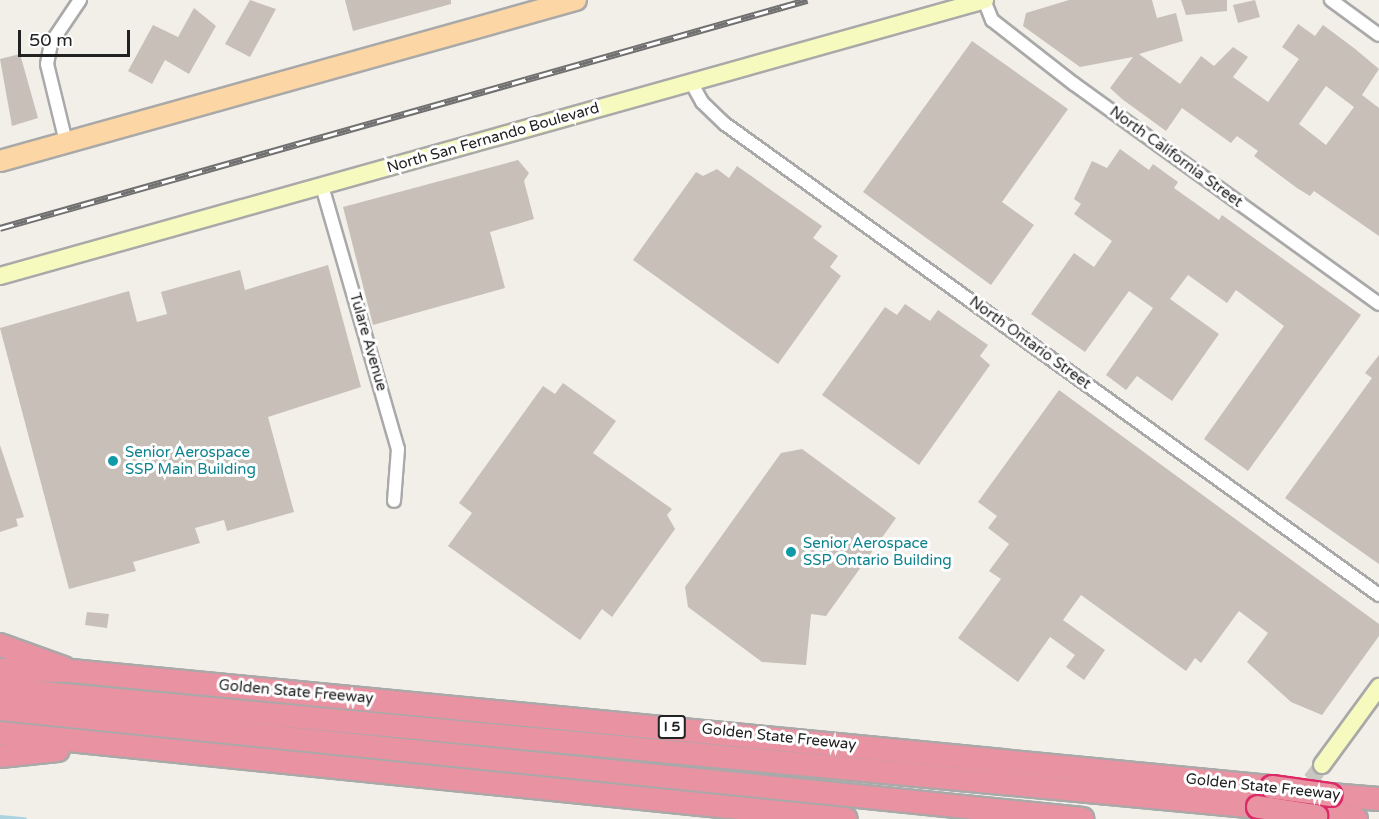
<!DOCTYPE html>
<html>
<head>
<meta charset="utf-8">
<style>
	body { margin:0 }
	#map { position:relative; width:1379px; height:819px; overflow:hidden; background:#f2efe9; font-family:"Varela Round",sans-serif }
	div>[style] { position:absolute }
	.stream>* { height:4.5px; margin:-2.25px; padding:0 2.25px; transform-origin:2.25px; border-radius:2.25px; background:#aad3df }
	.building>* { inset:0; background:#c7bfb8 }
	.secondary-tunnel>* { height:16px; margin-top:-8px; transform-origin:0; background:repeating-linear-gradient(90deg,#c8c6c1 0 16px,transparent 0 24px) }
	.roads { filter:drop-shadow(2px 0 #a9a9a9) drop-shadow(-2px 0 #a9a9a9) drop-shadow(0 2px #a9a9a9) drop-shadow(0 -2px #a9a9a9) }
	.street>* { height:12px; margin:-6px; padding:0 6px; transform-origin:6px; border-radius:6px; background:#fff }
	.secondary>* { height:16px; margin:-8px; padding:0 8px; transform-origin:8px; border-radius:8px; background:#f7fabf }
	.primary>* { height:20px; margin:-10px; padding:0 10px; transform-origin:10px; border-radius:10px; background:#fcd6a4 }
	.highway>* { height:22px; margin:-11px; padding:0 11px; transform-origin:11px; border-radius:11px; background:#e892a2 }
	.rail>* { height:7px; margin-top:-3.5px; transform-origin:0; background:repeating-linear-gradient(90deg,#fff 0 14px,#707070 0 28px); box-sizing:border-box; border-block:2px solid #707070 }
	.bridges { filter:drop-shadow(2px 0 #dc2a67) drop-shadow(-2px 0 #dc2a67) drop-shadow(0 2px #dc2a67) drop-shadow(0 -2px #dc2a67) }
	.highway-bridge>* { height:22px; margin:-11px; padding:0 11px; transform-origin:11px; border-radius:11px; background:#e892a2 }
	.dots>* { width:16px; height:16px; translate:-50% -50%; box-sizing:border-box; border:3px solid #fff; border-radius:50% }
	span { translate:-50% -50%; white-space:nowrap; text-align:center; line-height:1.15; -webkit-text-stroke:6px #fff; paint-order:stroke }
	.shield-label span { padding:2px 4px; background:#fff; border:2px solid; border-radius:4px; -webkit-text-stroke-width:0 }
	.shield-label { font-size:14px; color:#222; font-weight:700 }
	.street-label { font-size:15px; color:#222 }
	.culture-label { font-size:15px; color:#0d838f }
	.left { translate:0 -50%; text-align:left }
	.scale { position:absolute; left:18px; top:30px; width:112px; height:27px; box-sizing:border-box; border:3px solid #222; border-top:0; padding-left:8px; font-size:18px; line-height:21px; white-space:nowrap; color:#222; -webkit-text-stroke:4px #fff; paint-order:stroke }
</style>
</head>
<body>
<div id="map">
	<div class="stream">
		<i style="left:0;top:817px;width:24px;rotate:5deg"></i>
	</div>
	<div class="building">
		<i style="clip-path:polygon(250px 0,276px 9px,250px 57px,225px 44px)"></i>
		<i style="clip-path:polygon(345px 0,451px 0,451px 4px,353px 31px)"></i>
		<i style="clip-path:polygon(evenodd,1069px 0,1152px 0,1157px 18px,1176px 13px,1183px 41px,1139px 54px,1180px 84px,1201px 56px,1214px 66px,1233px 47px,1248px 57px,1233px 77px,1268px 102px,1299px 59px,1282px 47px,1298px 24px,1315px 36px,1323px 25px,1354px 48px,1379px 69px,1362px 95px,1379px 108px,1379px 236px,1314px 191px,1310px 196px,1297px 188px,1254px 156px,1258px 151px,1237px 136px,1231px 143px,1182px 108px,1166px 131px,1122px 99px,1110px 88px,1133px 57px,1080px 67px,1023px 26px,1026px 13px,1069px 0,1326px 86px,1354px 107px,1326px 145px,1299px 124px,1326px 86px)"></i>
		<i style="clip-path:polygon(1181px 0,1227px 0,1227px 11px,1186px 15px)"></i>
		<i style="clip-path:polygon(1255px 0,1260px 17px,1238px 23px,1233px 5px)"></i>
		<i style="clip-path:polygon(194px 8px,216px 26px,189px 74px,165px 60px,152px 84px,128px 71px,153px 25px,178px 37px)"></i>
		<i style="clip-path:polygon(972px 41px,1068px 109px,1002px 202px,1034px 225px,991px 285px,863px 192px)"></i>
		<i style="clip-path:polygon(20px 54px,38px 118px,12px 126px,0 59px)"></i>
		<i style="clip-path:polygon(1120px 149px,1149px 170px,1153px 164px,1178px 182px,1174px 188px,1219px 220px,1222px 215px,1361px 315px,1248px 471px,1204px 439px,1284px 326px,1236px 290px,1227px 303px,1188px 275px,1170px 299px,1219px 334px,1172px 401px,1137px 376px,1126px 390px,1106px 375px,1153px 308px,1129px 291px,1085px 352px,1031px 314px,1074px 253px,1094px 267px,1112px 241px,1074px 214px,1081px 204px,1074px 199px,1092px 161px,1107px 168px)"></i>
		<i style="clip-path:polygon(518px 160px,529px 173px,524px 181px,534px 219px,490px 232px,505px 288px,373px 325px,343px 207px)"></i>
		<i style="clip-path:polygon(737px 166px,822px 226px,813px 238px,838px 256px,830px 267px,841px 276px,778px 364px,633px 260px,696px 172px,703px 176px,717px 169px,729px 178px)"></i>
		<i style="clip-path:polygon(328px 265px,361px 387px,268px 417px,294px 512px,227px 531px,224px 520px,195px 528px,200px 543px,133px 562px,136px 571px,69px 589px,0 328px,129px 291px,137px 322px,167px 314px,161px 292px,240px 270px,245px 290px)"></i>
		<i style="clip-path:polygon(905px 304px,930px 321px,938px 310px,988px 345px,980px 356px,990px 365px,919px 465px,822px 395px,885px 307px,897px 315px)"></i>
		<i style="clip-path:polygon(1379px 355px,1379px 564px,1285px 498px,1372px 378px,1365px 373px)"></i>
		<i style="clip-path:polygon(563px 383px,616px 421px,593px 453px,672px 509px,667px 515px,675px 529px,612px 617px,602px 609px,580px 640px,448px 546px,472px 513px,459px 503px,543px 386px,555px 394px)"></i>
		<i style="clip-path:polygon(1059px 390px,1379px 624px,1379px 636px,1322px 715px,1291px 702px,1247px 662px,1268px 633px,1239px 611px,1201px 663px,1195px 658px,1186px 671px,1081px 595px,1063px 620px,1105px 650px,1084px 680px,1066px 667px,1075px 655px,1050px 637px,1018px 682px,958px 638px,1001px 579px,989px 571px,1009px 544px,988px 528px,997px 516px,978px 502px)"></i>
		<i style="clip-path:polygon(0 445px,24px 517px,16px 519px,18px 526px,0 532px)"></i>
		<i style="clip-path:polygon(802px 449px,896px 518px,826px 616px,811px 614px,806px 665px,762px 662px,688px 607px,685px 587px,781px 453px)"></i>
		<i style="clip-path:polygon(87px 612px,109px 614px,107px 628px,85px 625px)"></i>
	</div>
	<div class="secondary-tunnel">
		<i style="left:1296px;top:799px;width:43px;rotate:-52.6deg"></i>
	</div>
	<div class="roads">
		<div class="street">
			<i style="left:984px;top:0;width:22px;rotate:68deg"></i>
			<i style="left:992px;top:20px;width:104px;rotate:38deg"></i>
			<i style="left:1074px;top:84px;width:376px;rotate:35.8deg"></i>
			<i style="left:1331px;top:0;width:59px;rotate:36.1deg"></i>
			<i style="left:691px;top:82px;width:23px;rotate:61deg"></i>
			<i style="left:702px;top:102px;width:32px;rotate:44deg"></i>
			<i style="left:725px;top:124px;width:806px;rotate:35.76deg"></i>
			<i style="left:66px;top:142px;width:80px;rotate:-103.7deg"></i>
			<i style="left:47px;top:64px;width:21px;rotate:-79deg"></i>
			<i style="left:51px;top:43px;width:52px;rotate:-56deg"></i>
			<i style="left:322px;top:186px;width:274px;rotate:73.9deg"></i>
			<i style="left:398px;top:449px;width:52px;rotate:94.4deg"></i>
		</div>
		<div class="secondary">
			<i style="left:0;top:276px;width:1023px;rotate:-15.65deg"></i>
			<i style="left:1322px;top:765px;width:97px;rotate:-53.8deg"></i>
		</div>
		<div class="primary">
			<i style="left:0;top:161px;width:598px;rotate:-15.62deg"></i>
		</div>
		<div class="highway">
			<i style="left:0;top:645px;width:68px;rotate:19.8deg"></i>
			<i style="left:0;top:670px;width:71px;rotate:0.8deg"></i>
			<i style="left:71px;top:671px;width:1207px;rotate:5.52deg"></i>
			<i style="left:0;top:689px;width:1264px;rotate:5.36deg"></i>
			<i style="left:0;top:709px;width:1088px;rotate:5.8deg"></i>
			<i style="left:0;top:733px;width:850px;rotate:5.8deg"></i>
			<i style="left:0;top:756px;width:58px;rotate:-5.9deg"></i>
			<i style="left:1330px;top:795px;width:49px;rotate:4.7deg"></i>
			<i style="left:1316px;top:816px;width:40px;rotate:4.3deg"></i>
		</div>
	</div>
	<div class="rail">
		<i style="left:0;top:228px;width:839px;rotate:-15.78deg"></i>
	</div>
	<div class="bridges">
		<div class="highway-bridge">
			<i style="left:1272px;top:787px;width:59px;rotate:7.9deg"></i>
			<i style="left:1258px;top:807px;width:59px;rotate:8.8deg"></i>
		</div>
	</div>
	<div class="dots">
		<i style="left:113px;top:461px;background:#0f9aa8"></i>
		<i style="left:791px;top:552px;background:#0f9aa8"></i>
	</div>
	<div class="shield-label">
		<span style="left:672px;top:727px">I 5</span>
	</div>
	<div class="street-label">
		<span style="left:493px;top:138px;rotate:-16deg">North San Fernando Boulevard</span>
		<span style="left:1176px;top:157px;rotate:36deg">North California Street</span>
		<span style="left:368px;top:342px;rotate:74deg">Tulare Avenue</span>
		<span style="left:1030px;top:343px;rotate:36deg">North Ontario Street</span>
		<span style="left:296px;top:692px;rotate:5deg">Golden State Freeway</span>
		<span style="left:779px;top:737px;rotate:6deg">Golden State Freeway</span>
		<span style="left:1263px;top:787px;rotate:6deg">Golden State Freeway</span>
	</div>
	<div class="culture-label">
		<span class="left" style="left:125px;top:461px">Senior Aerospace<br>SSP Main Building</span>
		<span class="left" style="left:803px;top:552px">Senior Aerospace<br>SSP Ontario Building</span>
	</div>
	<div class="scale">50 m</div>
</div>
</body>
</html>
